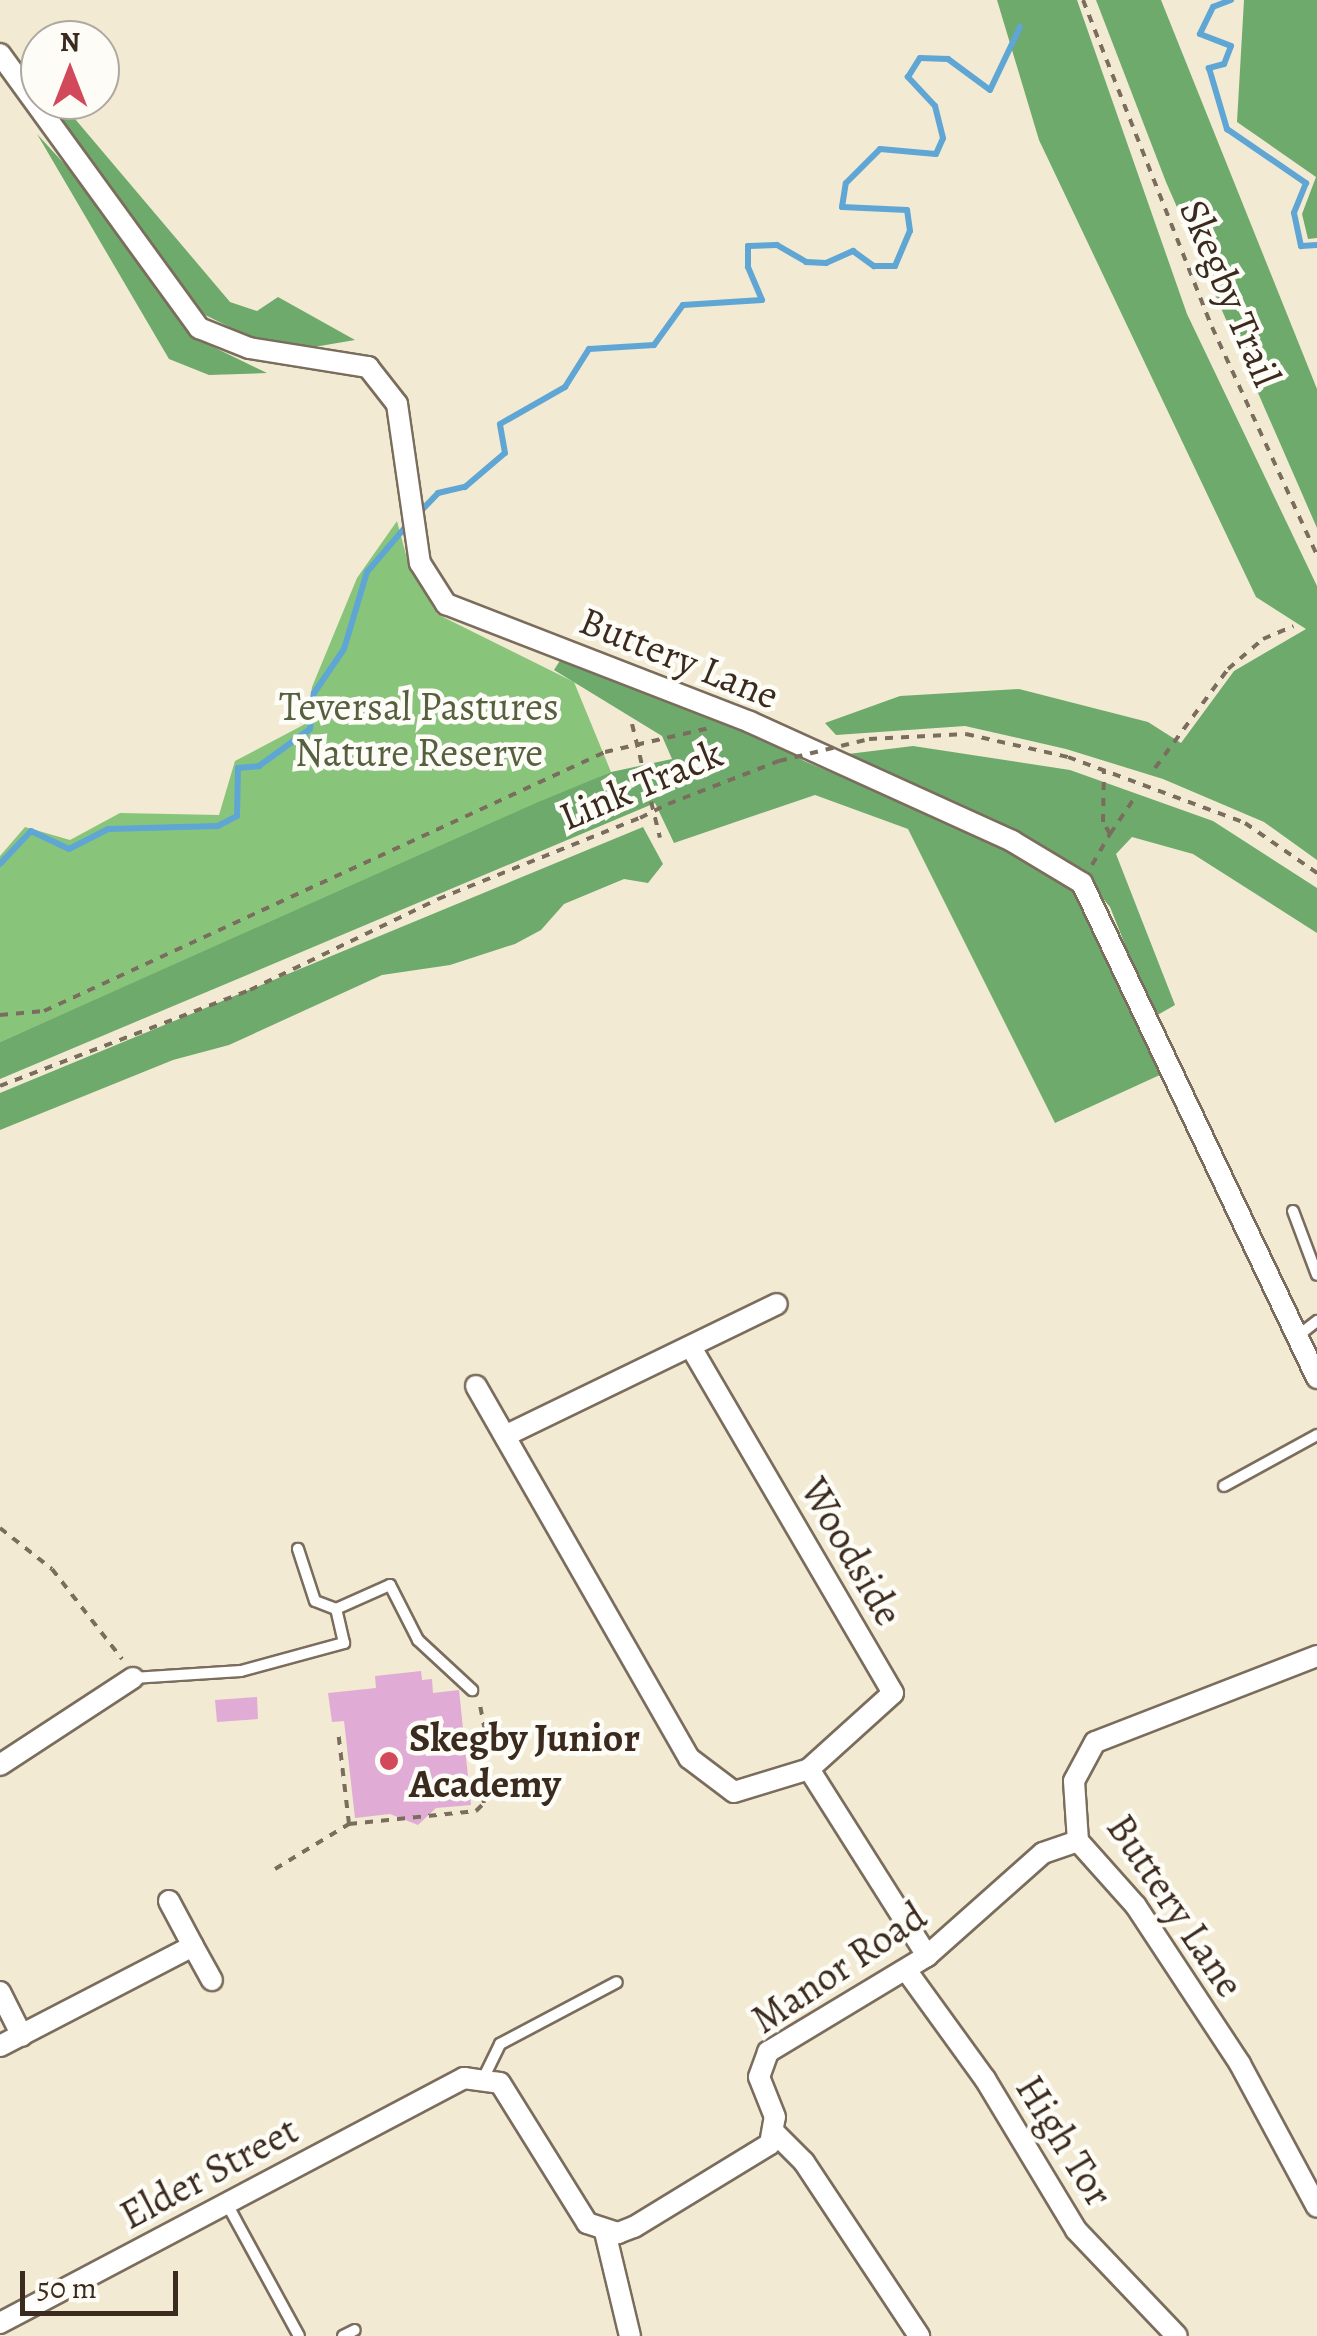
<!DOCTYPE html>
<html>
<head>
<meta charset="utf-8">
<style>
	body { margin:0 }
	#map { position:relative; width:1317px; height:2336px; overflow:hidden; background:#f2ead2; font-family:Alegreya,serif }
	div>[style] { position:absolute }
	.green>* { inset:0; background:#88c57b }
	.forest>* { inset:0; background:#6eaa6b }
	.stream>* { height:6px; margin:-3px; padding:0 3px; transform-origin:3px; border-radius:3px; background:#5fa6d5 }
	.building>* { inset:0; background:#e0acd6 }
	.path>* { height:4px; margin-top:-2px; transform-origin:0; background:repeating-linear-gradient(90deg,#7b6d5d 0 8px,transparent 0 16px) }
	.roads { filter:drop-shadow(2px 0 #7b6d5d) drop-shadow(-2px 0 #7b6d5d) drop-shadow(0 2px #7b6d5d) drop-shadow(0 -2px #7b6d5d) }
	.lane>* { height:10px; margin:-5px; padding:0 5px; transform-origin:5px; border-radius:5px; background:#fff }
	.street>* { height:20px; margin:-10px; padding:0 10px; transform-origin:10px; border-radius:10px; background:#fff }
	.path-bridge>* { height:4px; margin-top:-2px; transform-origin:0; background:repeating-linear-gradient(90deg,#7b6d5d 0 8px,transparent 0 16px) }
	.dots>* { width:28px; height:28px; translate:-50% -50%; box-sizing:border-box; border:5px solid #fdfcf7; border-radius:50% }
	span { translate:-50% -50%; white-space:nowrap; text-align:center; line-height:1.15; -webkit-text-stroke:9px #fdfcf7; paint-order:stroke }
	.street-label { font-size:40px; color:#3b2a1e }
	.park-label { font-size:40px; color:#56603f }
	.poi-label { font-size:40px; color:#3b2a1e; font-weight:700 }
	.left { translate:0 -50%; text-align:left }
	.north { position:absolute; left:20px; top:20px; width:100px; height:100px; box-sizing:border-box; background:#fdfcf7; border:2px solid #afa8a0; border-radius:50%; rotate:0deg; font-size:28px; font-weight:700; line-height:40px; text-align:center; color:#3b2a1e }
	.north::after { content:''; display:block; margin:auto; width:35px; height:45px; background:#d1495b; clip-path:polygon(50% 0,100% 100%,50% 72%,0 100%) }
	.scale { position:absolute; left:20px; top:2271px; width:158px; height:45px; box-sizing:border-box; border:5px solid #3b2a1e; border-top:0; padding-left:12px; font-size:30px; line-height:35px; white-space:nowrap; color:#3b2a1e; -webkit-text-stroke:8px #fdfcf7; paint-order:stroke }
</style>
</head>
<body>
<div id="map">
	<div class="green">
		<i style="clip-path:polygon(397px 521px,409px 566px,437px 614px,574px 682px,611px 772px,0 1042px,0 856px,25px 827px,70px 840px,120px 813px,219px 815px,235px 761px,307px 723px,312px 687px,357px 578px)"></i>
	</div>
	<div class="forest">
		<i style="clip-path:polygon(997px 0,1077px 0,1187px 314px,1317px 586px,1317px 860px,1264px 822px,1163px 779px,1066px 749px,965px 726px,836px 735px,825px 723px,900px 696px,1019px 689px,1148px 722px,1181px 743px,1234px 671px,1306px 629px,1256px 597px,1039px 140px)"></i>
		<i style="clip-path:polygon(1096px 0,1161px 0,1317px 389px,1317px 528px,1166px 182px)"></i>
		<i style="clip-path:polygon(1244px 0,1317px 0,1317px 238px,1308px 239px,1302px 214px,1316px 177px,1237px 122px)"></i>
		<i style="clip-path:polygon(59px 100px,230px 302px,257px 311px,278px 297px,355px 340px,314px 347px,254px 339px,201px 313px,52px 108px)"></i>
		<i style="clip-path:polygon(37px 134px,90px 192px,197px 339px,267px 373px,209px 375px,169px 359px)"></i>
		<i style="clip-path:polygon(561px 659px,758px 733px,804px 761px,1010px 846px,1079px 889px,1162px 1074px,1055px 1123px,908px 829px,815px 795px,674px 843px,655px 803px,0 1079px,0 1042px,536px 803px,611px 772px,672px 759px,662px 736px,554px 670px)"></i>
		<i style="clip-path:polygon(913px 746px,1070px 770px,1213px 821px,1317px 888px,1317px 933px,1193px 854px,1132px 837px,1116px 854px,1175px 1005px,1154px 1017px,1110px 907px,1079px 870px,1013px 832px,840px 755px)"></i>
		<i style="clip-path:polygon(643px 827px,663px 864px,648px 883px,624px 879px,564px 904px,541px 930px,515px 944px,450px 965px,382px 975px,229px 1045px,173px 1060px,0 1130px,0 1093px)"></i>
	</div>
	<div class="stream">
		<i style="left:1231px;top:0;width:19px;rotate:159deg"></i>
		<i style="left:1213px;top:7px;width:30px;rotate:116deg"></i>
		<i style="left:1200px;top:34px;width:33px;rotate:21deg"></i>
		<i style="left:1231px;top:46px;width:19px;rotate:111deg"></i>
		<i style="left:1224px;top:64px;width:16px;rotate:165deg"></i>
		<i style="left:1209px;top:68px;width:64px;rotate:73.6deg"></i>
		<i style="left:1227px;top:129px;width:96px;rotate:34.4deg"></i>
		<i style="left:1306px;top:183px;width:32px;rotate:112deg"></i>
		<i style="left:1294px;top:213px;width:34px;rotate:78deg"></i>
		<i style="left:1301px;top:246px;width:16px;rotate:-4deg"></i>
		<i style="left:417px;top:515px;width:30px;rotate:-46deg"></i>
		<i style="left:438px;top:493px;width:28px;rotate:-13deg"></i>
		<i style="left:465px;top:487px;width:52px;rotate:-40.4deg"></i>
		<i style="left:505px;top:453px;width:29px;rotate:-100deg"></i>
		<i style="left:500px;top:424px;width:75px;rotate:-29.6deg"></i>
		<i style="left:565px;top:387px;width:45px;rotate:-57.7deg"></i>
		<i style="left:589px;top:349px;width:65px;rotate:-3.5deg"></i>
		<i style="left:654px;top:345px;width:49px;rotate:-54.1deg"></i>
		<i style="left:683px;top:305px;width:79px;rotate:-3.6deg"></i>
		<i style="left:762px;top:300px;width:36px;rotate:-113deg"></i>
		<i style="left:748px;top:267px;width:21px;rotate:-90deg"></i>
		<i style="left:748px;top:246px;width:29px;rotate:-2deg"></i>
		<i style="left:777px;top:245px;width:34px;rotate:30deg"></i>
		<i style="left:806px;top:262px;width:20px;rotate:3deg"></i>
		<i style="left:826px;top:263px;width:30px;rotate:-24deg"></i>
		<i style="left:853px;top:251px;width:26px;rotate:36deg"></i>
		<i style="left:874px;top:266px;width:21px"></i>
		<i style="left:895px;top:266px;width:38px;rotate:-67deg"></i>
		<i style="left:910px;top:231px;width:21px;rotate:-98deg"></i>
		<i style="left:907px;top:210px;width:65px;rotate:-177.4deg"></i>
		<i style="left:842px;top:207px;width:24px;rotate:-81deg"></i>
		<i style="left:846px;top:183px;width:48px;rotate:-45deg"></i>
		<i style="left:880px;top:149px;width:56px;rotate:5.1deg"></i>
		<i style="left:936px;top:154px;width:17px;rotate:-66deg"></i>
		<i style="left:943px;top:138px;width:33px;rotate:-104deg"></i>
		<i style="left:935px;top:106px;width:40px;rotate:-133deg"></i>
		<i style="left:908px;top:77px;width:22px;rotate:-58deg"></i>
		<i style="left:920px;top:58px;width:28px;rotate:2deg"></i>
		<i style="left:948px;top:59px;width:52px;rotate:36.4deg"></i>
		<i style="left:990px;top:90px;width:70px;rotate:-64.5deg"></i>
		<i style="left:0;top:864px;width:45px;rotate:-46.8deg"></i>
		<i style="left:31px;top:831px;width:42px;rotate:25.3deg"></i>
		<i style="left:69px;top:849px;width:44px;rotate:-27.1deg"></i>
		<i style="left:108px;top:829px;width:110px;rotate:-1.6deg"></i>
		<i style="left:218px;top:826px;width:21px;rotate:-28deg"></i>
		<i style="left:237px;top:816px;width:48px;rotate:-88.8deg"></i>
		<i style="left:238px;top:768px;width:21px;rotate:-5deg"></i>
		<i style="left:259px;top:766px;width:63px;rotate:-36deg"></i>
		<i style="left:310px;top:729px;width:36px;rotate:-84deg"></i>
		<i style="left:314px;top:693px;width:53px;rotate:-55.7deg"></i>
		<i style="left:344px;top:649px;width:80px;rotate:-73.4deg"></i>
		<i style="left:367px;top:572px;width:63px;rotate:-49.5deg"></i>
	</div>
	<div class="building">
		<i style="clip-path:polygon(421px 1671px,422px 1680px,432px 1679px,433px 1693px,459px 1690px,471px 1805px,436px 1808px,418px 1825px,390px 1814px,355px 1818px,344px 1721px,332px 1722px,328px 1693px,376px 1688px,375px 1676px)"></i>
		<i style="clip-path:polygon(257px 1697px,258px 1719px,217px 1722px,215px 1700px)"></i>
	</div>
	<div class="path">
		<i style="left:1083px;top:0;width:352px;rotate:68.5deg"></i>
		<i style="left:1212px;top:327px;width:251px;rotate:65.3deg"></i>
		<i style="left:632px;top:724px;width:117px;rotate:76.2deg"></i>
		<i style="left:869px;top:739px;width:97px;rotate:-3deg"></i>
		<i style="left:966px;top:734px;width:105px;rotate:12.7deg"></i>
		<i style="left:1068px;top:757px;width:189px;rotate:20.4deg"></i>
		<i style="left:1245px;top:823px;width:88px;rotate:34.8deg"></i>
		<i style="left:1155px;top:768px;width:123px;rotate:-53.6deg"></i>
		<i style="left:1228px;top:669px;width:46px;rotate:-40.6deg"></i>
		<i style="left:1263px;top:639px;width:33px;rotate:-23deg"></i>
		<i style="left:668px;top:804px;width:119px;rotate:-21.2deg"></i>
		<i style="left:1110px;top:834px;width:41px;rotate:-55.9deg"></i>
		<i style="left:1092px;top:865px;width:36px;rotate:-60deg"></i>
		<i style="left:1110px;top:834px;width:14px;rotate:-120deg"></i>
		<i style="left:1103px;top:822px;width:51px;rotate:-88.9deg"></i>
		<i style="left:0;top:1015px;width:44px;rotate:-5.2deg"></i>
		<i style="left:44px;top:1011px;width:618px;rotate:-24.78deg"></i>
		<i style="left:605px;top:752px;width:107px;rotate:-13deg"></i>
		<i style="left:0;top:1086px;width:268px;rotate:-21deg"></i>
		<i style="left:250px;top:990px;width:209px;rotate:-25.8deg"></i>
		<i style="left:438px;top:899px;width:218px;rotate:-21.9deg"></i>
		<i style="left:0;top:1528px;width:66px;rotate:38.3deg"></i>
		<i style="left:52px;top:1569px;width:114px;rotate:52.1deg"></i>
		<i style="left:349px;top:1824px;width:128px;rotate:-5.8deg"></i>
		<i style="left:476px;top:1811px;width:11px;rotate:-45deg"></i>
		<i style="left:484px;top:1803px;width:28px;rotate:-100deg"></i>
		<i style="left:479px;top:1775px;width:30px;rotate:-73deg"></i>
		<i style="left:488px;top:1746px;width:47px;rotate:-101.1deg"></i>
		<i style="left:275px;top:1869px;width:87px;rotate:-31.3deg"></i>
		<i style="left:349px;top:1824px;width:94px;rotate:-96.7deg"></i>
	</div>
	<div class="roads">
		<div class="lane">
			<i style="left:1293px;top:1211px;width:68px;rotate:69.4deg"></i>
			<i style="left:1299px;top:1335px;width:23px;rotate:-38deg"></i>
			<i style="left:1224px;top:1486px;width:106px;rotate:-28.7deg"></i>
			<i style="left:336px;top:1609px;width:59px;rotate:-24deg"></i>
			<i style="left:390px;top:1585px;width:62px;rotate:63deg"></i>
			<i style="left:418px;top:1640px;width:74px;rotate:42.8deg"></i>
			<i style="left:133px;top:1678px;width:108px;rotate:-3.7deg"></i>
			<i style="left:241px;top:1671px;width:107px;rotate:-15.2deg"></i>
			<i style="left:344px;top:1643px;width:35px;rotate:-103deg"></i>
			<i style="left:336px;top:1609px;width:22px;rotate:-159deg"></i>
			<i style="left:315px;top:1601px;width:55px;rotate:-108.1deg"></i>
			<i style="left:484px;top:2077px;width:37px;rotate:-64deg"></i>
			<i style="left:500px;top:2044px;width:132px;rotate:-27.9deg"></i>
			<i style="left:227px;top:2204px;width:150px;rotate:61.4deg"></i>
			<i style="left:343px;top:2336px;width:13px;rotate:-27deg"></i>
		</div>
		<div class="street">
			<i style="left:0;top:54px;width:339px;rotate:54deg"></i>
			<i style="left:199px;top:328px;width:54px;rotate:21.8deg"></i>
			<i style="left:249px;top:348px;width:121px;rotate:9.1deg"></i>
			<i style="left:368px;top:367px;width:47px;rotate:51.9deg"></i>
			<i style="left:397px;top:404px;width:161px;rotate:81.8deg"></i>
			<i style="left:420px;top:563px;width:49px;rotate:57.6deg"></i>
			<i style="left:446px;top:604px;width:326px;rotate:21.2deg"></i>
			<i style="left:750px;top:722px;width:288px;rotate:24.4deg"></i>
			<i style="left:1012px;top:841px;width:82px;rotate:31deg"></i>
			<i style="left:1082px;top:883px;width:548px;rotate:64.6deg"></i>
			<i style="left:476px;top:1386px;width:429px;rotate:60.2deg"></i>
			<i style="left:689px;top:1758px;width:56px;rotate:37.1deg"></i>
			<i style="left:734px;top:1792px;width:78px;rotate:-17deg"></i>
			<i style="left:809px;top:1769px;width:113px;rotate:-42.1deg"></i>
			<i style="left:893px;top:1693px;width:401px;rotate:-120.3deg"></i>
			<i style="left:505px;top:1436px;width:302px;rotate:-25.9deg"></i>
			<i style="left:1317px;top:1656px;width:238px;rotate:158.8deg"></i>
			<i style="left:1095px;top:1742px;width:44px;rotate:118.3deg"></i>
			<i style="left:1074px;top:1781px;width:60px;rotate:86.2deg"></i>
			<i style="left:1078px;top:1841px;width:87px;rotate:48.3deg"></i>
			<i style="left:1136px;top:1906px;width:189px;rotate:56.6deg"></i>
			<i style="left:1240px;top:2064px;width:162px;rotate:61.7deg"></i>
			<i style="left:0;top:1765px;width:159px;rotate:-33.2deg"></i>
			<i style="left:809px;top:1769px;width:221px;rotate:57.7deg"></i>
			<i style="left:193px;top:1946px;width:39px;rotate:61deg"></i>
			<i style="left:906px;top:1970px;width:135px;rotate:54.1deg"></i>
			<i style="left:985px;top:2079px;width:176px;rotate:58.9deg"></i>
			<i style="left:1076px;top:2230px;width:146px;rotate:46.4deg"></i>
			<i style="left:0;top:1992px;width:49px;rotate:63.4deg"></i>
			<i style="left:0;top:2046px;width:217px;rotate:-27.4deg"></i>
			<i style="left:193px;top:1946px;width:51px;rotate:-118.1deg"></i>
			<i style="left:775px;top:2133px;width:41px;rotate:45deg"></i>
			<i style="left:804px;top:2162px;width:209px;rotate:56.5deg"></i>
			<i style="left:605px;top:2232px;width:107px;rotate:76.5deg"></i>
			<i style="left:0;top:2323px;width:525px;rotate:-27.83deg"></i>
			<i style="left:464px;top:2078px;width:36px;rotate:8deg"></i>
			<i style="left:500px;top:2083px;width:165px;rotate:58.1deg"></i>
			<i style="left:587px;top:2223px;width:33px;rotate:18deg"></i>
			<i style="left:618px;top:2233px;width:17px;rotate:-21deg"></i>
			<i style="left:634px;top:2227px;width:159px;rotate:-31.4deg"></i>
			<i style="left:770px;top:2144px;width:27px;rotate:-80deg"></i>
			<i style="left:775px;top:2117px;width:43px;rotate:-111.8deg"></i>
			<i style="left:759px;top:2077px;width:27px;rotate:-70deg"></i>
			<i style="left:768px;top:2052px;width:186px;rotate:-31.1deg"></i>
			<i style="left:927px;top:1956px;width:155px;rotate:-41.6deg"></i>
			<i style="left:1043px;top:1853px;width:37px;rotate:-19deg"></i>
		</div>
	</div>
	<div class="path-bridge">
		<i style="left:779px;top:761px;width:93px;rotate:-13.7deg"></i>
		<i style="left:640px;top:818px;width:31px;rotate:-27deg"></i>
	</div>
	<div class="dots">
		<i style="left:389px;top:1761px;background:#d1495b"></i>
	</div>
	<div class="street-label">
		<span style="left:1230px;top:293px;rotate:67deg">Skegby Trail</span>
		<span style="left:679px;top:658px;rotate:22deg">Buttery Lane</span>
		<span style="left:641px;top:785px;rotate:-23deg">Link Track</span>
		<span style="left:851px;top:1552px;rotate:60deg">Woodside</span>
		<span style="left:1175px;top:1906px;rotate:56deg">Buttery Lane</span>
		<span style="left:839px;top:1968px;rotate:-34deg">Manor Road</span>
		<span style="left:1064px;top:2141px;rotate:58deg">High Tor</span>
		<span style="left:209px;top:2173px;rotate:-28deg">Elder Street</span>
	</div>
	<div class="park-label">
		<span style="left:419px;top:730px">Teversal Pastures<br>Nature Reserve</span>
	</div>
	<div class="poi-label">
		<span class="left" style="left:409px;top:1761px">Skegby Junior<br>Academy</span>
	</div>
	<div class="north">N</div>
	<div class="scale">50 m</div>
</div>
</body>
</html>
